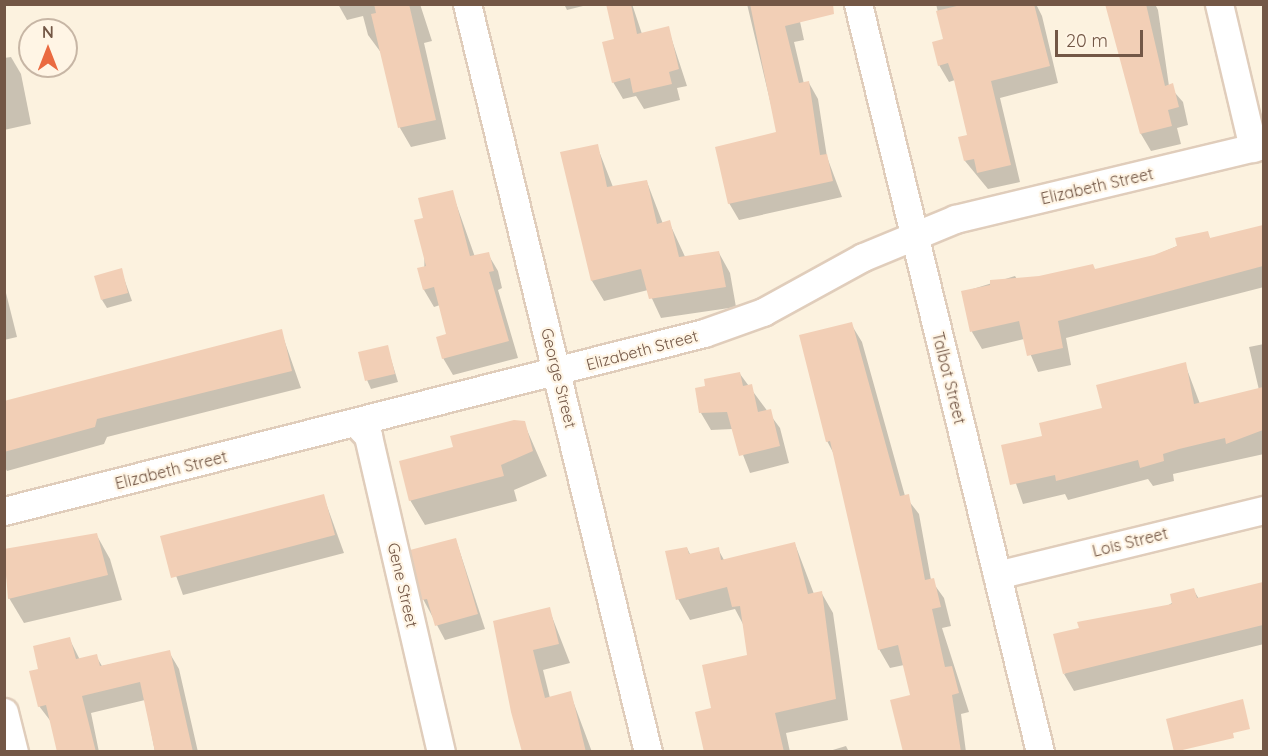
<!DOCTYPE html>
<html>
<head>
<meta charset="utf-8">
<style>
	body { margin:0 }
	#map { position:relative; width:1268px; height:756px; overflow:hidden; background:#fcf2df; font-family:Quicksand,sans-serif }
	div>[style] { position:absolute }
	.shadow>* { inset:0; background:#0003 }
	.building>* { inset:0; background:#f2cfb6 }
	.roads { filter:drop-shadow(2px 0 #e0cdbb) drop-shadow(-2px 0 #e0cdbb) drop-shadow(0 2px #e0cdbb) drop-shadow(0 -2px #e0cdbb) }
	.minor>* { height:27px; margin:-13.5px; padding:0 13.5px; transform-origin:13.5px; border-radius:13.5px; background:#fff }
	span { translate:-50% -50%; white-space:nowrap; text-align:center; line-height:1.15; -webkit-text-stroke:4.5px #fff5e5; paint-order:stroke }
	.street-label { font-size:16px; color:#735746 }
	.frame { position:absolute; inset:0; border:6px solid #735746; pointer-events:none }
	.north { position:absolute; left:18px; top:18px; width:60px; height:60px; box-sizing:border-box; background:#fff5e5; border:2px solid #c7b6a5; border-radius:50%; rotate:0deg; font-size:16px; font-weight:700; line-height:24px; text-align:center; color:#735746 }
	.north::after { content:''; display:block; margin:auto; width:21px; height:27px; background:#ea6a40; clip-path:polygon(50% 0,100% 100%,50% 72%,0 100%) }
	.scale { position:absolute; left:1055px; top:30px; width:88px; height:27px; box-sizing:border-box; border:3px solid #735746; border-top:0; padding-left:8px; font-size:18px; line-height:21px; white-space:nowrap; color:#735746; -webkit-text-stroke:4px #fff5e5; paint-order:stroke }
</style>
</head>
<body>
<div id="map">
	<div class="shadow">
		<i style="clip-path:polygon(338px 4px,420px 4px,432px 41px,424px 43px,446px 139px,411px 147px,400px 128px,382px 54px,368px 35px,363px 16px,347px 20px)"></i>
		<i style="clip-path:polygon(564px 4px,591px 4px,567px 10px)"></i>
		<i style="clip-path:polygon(607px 4px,632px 4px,642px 34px,668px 28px,687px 86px,677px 88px,680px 100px,644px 109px,636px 96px,623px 99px,613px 82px,616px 40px)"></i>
		<i style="clip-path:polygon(747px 4px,791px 4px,799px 17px,804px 40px,794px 42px,804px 84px,809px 83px,818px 99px,827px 157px,842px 197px,739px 220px,729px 203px,778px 134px)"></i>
		<i style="clip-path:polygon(936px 4px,1036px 4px,1042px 16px,1058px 83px,1000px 98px,1020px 182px,988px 189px,965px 161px,968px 136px,955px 80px,949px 82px,939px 65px,945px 41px)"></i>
		<i style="clip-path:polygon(1107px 4px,1155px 4px,1158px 10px,1169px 86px,1183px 102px,1188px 125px,1177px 128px,1181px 144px,1151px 151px,1141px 134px)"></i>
		<i style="clip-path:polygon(11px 57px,21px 74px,31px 124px,4px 130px,4px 58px)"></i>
		<i style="clip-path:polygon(597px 146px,613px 187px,647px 182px,663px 224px,669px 222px,687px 261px,719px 253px,730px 273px,736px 307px,661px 318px,648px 290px,604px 301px,592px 281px,562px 153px)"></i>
		<i style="clip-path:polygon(452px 192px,475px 257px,488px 254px,498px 271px,502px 288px,498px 290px,518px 358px,453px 375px,443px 358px,448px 335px,440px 305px,434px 307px,424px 290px,425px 219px)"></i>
		<i style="clip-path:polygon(1264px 227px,1264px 287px,1066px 338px,1071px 365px,1038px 372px,1024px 339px,982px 349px,972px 332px,963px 292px,1015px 276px,1018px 281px,1096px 271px,1154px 256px,1207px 233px,1211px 240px)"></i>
		<i style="clip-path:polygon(121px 270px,132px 301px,107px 308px,102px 300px)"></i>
		<i style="clip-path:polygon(4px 285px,17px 337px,4px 340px)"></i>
		<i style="clip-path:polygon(851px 324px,862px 342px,905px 496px,919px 514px,931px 580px,944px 598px,951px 626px,942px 628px,969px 712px,961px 714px,966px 752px,913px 752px,912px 696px,904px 665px,890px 668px,879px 649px,835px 456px,827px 441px)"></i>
		<i style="clip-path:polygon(281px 331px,301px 388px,107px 437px,104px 444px,7px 471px,4px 466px,4px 402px)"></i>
		<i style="clip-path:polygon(1264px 344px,1264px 454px,1173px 474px,1174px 481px,1153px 486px,1148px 479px,1068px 500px,1065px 494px,1023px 504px,1003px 446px,1044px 437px,1104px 410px,1185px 364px,1200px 404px,1259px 390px,1249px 347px)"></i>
		<i style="clip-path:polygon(387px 346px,398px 382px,371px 389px,367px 380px)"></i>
		<i style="clip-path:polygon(740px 374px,780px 428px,789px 463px,750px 473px,733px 429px,711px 430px,701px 413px,707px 387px)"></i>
		<i style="clip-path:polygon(524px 423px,547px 476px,514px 490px,517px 501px,425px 525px,410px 500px)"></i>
		<i style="clip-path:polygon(323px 495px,344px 553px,183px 595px,162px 537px)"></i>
		<i style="clip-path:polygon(96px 534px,110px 559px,122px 600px,24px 623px,9px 598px,4px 551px)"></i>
		<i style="clip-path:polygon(456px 540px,485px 629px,445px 640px,423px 599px)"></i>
		<i style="clip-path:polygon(795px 544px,814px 594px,821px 592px,833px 613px,848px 720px,786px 733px,790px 752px,705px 752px,712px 709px,749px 656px,744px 626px,735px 609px,690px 620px,678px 599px,687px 548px,691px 556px,718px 549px,724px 560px)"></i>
		<i style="clip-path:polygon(1264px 583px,1264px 644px,1074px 691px,1064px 674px,1193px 589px,1199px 599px)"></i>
		<i style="clip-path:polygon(549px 609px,570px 663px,543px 670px,550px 698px,570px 693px,592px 752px,524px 752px,494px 623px)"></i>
		<i style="clip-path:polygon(69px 638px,80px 660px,96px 656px,102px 666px,169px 652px,179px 669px,198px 752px,155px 752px,145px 700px,91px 713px,99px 752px,59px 752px,52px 723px,39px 706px,40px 670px)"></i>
		<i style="clip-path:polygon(846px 746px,849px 752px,826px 752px)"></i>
	</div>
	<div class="building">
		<i style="clip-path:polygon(374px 4px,409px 4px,436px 120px,398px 128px,371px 14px,376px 13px)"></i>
		<i style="clip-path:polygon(606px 4px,631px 4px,637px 34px,669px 26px,679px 69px,669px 72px,672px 84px,633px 93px,630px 78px,612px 83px,602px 42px,614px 39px)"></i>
		<i style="clip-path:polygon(750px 4px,833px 4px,834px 14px,785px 26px,799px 83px,809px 81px,820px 155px,827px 154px,833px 181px,728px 204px,715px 147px,776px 132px)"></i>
		<i style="clip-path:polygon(965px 4px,1034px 4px,1050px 66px,991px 81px,1011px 165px,977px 173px,974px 159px,964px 161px,958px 137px,967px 135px,954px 80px,948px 63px,938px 66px,932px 42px,943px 39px,936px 11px)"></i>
		<i style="clip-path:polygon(1105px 4px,1146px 4px,1165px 86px,1173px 83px,1179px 107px,1168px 110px,1172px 126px,1140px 134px)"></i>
		<i style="clip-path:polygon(598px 144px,607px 187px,647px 180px,657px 224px,670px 220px,679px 257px,719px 251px,726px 287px,649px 299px,641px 269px,591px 281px,560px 152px)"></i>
		<i style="clip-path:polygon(453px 190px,470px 256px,489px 252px,494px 271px,489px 272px,509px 341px,442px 359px,436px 337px,446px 334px,434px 287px,423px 290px,417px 268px,426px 266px,414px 220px,423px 218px,418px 198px)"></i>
		<i style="clip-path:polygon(1263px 225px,1263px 266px,1058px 321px,1063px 348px,1027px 356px,1019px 321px,970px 332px,961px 291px,990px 285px,990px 280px,1039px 276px,1093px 264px,1095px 269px,1154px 255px,1177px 246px,1175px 238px,1208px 231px,1210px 238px)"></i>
		<i style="clip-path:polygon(122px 268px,128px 293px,101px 300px,94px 276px)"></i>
		<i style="clip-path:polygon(852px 322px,900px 496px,909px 494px,925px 580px,934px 578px,941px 607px,932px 609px,945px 667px,952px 666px,959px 693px,952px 695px,961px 752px,903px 752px,890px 700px,910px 695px,898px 645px,878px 650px,830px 441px,826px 442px,799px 335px)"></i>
		<i style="clip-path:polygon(282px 329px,292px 371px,97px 419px,95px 427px,4px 452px,4px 401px)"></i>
		<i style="clip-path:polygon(388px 345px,395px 374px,365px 381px,358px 352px)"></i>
		<i style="clip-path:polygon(1186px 362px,1194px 404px,1263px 387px,1263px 430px,1226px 444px,1225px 438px,1179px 449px,1163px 454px,1164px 461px,1140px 468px,1138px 460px,1056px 481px,1055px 475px,1010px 485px,1001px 445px,1042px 436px,1039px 423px,1102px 408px,1096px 385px)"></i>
		<i style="clip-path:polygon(740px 372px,743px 386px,752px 384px,758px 412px,771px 409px,780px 446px,739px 456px,727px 412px,699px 413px,695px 388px,705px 386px,704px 379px)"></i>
		<i style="clip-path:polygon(514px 420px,525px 421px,533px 451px,501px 465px,504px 476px,409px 501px,399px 461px,453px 447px,450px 436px)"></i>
		<i style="clip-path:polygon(324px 494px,335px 535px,171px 578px,160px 536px)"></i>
		<i style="clip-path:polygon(97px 533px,108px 575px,8px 599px,4px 549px)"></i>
		<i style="clip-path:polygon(456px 538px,478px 614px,435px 626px,427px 599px,422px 600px,410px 550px)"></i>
		<i style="clip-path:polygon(795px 542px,808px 594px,822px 591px,836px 699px,775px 713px,784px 752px,704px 752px,695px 712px,711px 708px,702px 665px,747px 655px,740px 606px,732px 607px,727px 587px,676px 600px,665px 551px,687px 547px,689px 554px,719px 547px,721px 560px)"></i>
		<i style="clip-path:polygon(1263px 582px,1263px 625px,1063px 674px,1053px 634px,1079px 628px,1077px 622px,1172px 604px,1170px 594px,1194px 588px,1197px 598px)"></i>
		<i style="clip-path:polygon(550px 607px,559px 644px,533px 650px,545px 698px,571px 691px,586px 752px,522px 752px,511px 712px,493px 621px)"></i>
		<i style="clip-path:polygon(70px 637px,76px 659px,97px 654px,100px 666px,170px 650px,193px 752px,155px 752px,140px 682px,82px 696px,96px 752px,57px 752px,46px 705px,38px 707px,29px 671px,38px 669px,33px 646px)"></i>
		<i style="clip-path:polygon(1243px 699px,1250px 729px,1233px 733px,1234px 738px,1174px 752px,1166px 719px)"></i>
	</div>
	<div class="roads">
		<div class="minor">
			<i style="left:467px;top:4px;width:770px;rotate:76.4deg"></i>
			<i style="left:858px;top:4px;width:770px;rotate:76.32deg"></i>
			<i style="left:1219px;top:4px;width:148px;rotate:76.7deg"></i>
			<i style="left:356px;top:423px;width:18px;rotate:47deg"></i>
			<i style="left:368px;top:436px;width:324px;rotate:77deg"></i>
			<i style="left:4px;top:511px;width:722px;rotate:-14.27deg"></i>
			<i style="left:704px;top:333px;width:63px;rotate:-19.6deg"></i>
			<i style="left:763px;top:312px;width:114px;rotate:-28.8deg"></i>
			<i style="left:863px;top:257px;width:100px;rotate:-22.4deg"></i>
			<i style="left:955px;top:219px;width:318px;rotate:-13.5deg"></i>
			<i style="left:997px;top:575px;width:275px;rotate:-13.7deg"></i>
			<i style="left:4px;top:712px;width:41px;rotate:76deg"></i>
		</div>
	</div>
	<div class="street-label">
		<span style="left:1097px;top:186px;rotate:-13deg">Elizabeth Street</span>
		<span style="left:642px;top:350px;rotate:-15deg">Elizabeth Street</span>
		<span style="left:559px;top:378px;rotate:76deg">George Street</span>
		<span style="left:949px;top:378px;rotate:76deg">Talbot Street</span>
		<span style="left:171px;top:470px;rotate:-14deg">Elizabeth Street</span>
		<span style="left:1130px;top:542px;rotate:-14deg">Lois Street</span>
		<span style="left:403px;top:585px;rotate:77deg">Gene Street</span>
	</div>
	<div class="frame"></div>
	<div class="north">N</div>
	<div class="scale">20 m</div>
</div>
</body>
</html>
